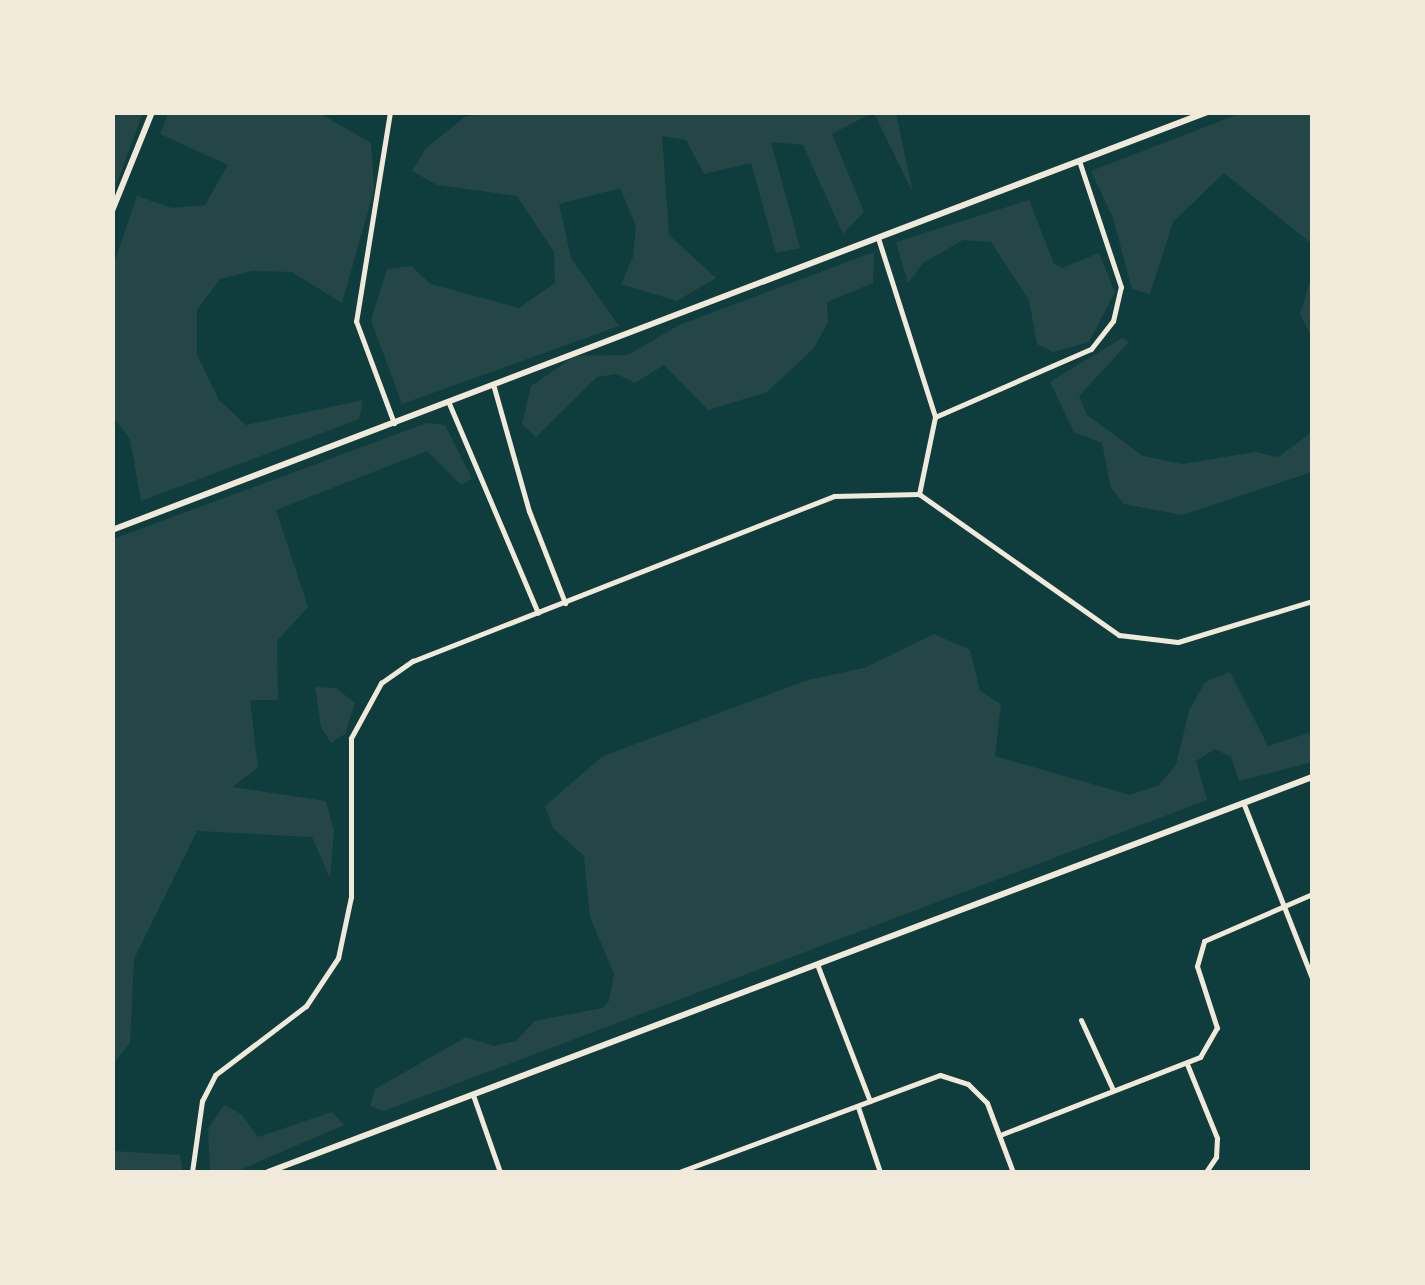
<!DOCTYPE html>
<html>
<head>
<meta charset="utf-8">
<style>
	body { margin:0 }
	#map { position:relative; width:1425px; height:1285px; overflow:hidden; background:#0f3d3e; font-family:"Space Grotesk",sans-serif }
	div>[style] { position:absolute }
	.green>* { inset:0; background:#244646 }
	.minor>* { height:5px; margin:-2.5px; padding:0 2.5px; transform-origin:2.5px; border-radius:2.5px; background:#f1e9da }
	.tertiary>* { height:6px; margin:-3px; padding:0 3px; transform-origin:3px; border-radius:3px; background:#f1e9da }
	span { translate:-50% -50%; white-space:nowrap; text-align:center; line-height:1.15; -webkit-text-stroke:10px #f1e9da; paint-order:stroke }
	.frame { position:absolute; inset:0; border:115px solid #f1e9da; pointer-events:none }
</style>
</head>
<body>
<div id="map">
	<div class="green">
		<i style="clip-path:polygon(113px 112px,143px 113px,113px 193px,112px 113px)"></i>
		<i style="clip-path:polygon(169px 112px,319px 113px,371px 143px,374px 190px,342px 303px,292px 272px,252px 271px,220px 279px,197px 310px,197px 355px,219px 400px,246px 425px,363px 400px,359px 419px,141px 501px,130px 439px,113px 417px,113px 266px,137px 196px,172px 208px,205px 205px,228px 165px,160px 134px)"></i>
		<i style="clip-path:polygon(491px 112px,872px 113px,832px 134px,864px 212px,843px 234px,803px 145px,771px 142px,800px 248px,776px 253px,751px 163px,704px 174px,686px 140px,662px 136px,669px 235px,716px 278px,677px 301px,621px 284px,633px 257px,636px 226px,620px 188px,559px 204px,571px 258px,619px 326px,402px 404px,371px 320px,387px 269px,411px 266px,431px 284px,519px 308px,555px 283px,554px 252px,517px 196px,437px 185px,412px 171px,426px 148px,465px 117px)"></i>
		<i style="clip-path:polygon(1244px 112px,1312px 113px,1312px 244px,1224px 173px,1173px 222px,1150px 294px,1132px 289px,1113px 218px,1091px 171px)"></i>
		<i style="clip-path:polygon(874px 113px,896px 113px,913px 193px)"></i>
		<i style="clip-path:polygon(1029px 200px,1054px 264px,1062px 268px,1099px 253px,1115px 292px,1089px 342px,1053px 352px,1037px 344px,1029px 300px,991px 242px,963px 240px,923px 263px,908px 283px,896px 242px)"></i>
		<i style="clip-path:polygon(874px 252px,873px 283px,827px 302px,828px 322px,814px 348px,767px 392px,708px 410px,664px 365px,635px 383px,617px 374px,597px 377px,536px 437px,522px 424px,531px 386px,575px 356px,628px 355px,679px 325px)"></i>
		<i style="clip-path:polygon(1312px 274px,1312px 338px,1300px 314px)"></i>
		<i style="clip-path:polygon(1122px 338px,1129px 342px,1079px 396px,1087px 415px,1143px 456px,1182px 464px,1255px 452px,1278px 457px,1312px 432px,1312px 472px,1182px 515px,1124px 504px,1111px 488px,1102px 443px,1074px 432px,1050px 382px)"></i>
		<i style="clip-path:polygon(427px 423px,445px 425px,472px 479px,461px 485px,427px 451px,276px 510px,308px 607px,277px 641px,278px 700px,250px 700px,258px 768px,232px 787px,326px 801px,334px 831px,330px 878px,312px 837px,197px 831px,134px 959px,130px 1043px,113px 1064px,113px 539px)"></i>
		<i style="clip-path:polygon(934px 634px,970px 650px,980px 691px,1001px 704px,995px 756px,1130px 795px,1159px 785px,1176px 765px,1189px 711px,1205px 682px,1230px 672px,1268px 746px,1312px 732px,1312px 762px,1239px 781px,1231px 757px,1215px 749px,1196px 761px,1207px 800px,384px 1111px,370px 1106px,375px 1089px,466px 1037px,494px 1046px,516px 1041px,535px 1021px,602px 1008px,609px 1001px,614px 974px,590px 917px,584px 856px,553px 828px,545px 806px,603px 756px,808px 680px,864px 668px)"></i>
		<i style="clip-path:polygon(315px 687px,336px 688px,355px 703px,345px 734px,331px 743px,321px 727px)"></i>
		<i style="clip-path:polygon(224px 1105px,241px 1114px,258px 1137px,332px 1112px,344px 1125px,235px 1172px,210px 1172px,208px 1129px)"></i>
		<i style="clip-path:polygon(113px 1151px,180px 1155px,183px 1172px,113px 1172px)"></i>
	</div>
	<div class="minor">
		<i style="left:390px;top:112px;width:212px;rotate:99.2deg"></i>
		<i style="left:356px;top:321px;width:109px;rotate:69.6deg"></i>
		<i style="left:878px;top:238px;width:188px;rotate:72.3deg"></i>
		<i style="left:935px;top:417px;width:79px;rotate:101.7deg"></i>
		<i style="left:493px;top:384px;width:132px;rotate:74.2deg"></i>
		<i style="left:529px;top:511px;width:99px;rotate:68.6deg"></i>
		<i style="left:448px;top:401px;width:230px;rotate:67deg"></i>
		<i style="left:935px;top:417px;width:170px;rotate:-23.6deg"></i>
		<i style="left:1091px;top:349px;width:36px;rotate:-52deg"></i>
		<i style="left:1113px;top:321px;width:35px;rotate:-77deg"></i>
		<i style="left:1121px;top:287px;width:133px;rotate:-108.4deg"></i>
		<i style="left:1243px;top:802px;width:189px;rotate:68.6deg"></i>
		<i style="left:817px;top:964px;width:147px;rotate:68.9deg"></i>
		<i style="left:1081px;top:1020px;width:77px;rotate:65.4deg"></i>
		<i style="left:1187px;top:1064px;width:80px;rotate:67.9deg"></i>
		<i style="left:1217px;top:1138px;width:19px;rotate:93deg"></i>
		<i style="left:1216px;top:1157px;width:18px;rotate:124deg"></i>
		<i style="left:473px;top:1095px;width:82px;rotate:70.7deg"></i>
		<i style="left:858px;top:1107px;width:69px;rotate:71.3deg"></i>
		<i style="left:1000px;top:1135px;width:215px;rotate:-21.3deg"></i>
		<i style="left:1200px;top:1057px;width:34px;rotate:-60deg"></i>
		<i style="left:1217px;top:1028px;width:65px;rotate:-107.9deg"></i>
		<i style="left:1197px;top:966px;width:26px;rotate:-74deg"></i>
		<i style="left:1204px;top:941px;width:118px;rotate:-23.5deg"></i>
		<i style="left:192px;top:1172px;width:72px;rotate:-82deg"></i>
		<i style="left:202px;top:1101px;width:29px;rotate:-63deg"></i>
		<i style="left:215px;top:1075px;width:114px;rotate:-37.2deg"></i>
		<i style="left:306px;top:1006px;width:58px;rotate:-56.3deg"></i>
		<i style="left:338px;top:958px;width:62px;rotate:-78deg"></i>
		<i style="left:351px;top:897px;width:159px;rotate:-90deg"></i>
		<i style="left:351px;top:738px;width:63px;rotate:-61.4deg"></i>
		<i style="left:381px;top:683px;width:39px;rotate:-35deg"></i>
		<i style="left:413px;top:661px;width:452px;rotate:-21.4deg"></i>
		<i style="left:834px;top:496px;width:85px;rotate:-1.3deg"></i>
		<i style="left:919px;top:494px;width:245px;rotate:35.2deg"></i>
		<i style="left:1119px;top:635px;width:59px;rotate:6.8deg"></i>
		<i style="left:1178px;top:642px;width:140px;rotate:-17deg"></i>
		<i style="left:679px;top:1172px;width:278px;rotate:-20.4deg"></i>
		<i style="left:940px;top:1075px;width:29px;rotate:18deg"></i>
		<i style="left:968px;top:1084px;width:27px;rotate:45deg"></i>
		<i style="left:987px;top:1103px;width:74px;rotate:69.4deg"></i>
	</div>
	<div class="tertiary">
		<i style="left:112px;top:211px;width:107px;rotate:-68deg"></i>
		<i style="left:112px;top:530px;width:1172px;rotate:-20.89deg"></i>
		<i style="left:268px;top:1172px;width:1116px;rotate:-20.72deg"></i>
	</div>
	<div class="frame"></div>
</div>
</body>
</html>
